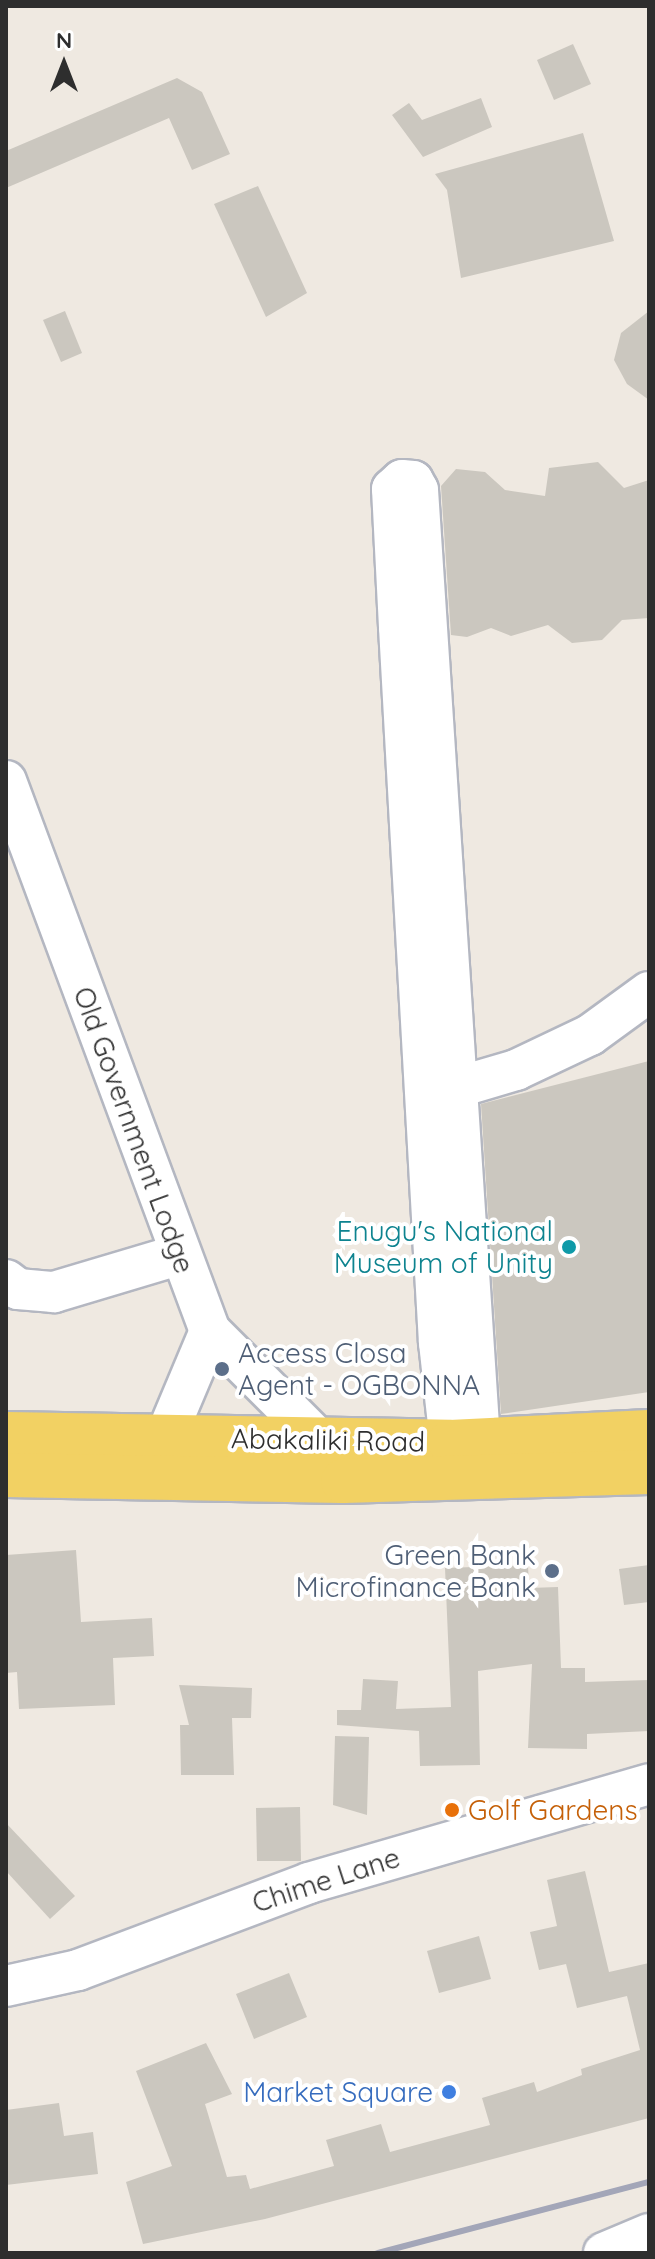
<!DOCTYPE html>
<html>
<head>
<meta charset="utf-8">
<style>
	body { margin:0 }
	#map { position:relative; width:655px; height:2259px; overflow:hidden; background:#efe9e1; font-family:Quicksand,sans-serif }
	div>[style] { position:absolute }
	.building>* { inset:0; background:#cbc7bf }
	.roads { filter:drop-shadow(2px 0 #b4b7c1) drop-shadow(-2px 0 #b4b7c1) drop-shadow(0 2px #b4b7c1) drop-shadow(0 -2px #b4b7c1) }
	.minor>* { height:40px; margin:-20px; padding:0 20px; transform-origin:20px; border-radius:20px; background:#fff }
	.major>* { height:44px; margin:-22px; padding:0 22px; transform-origin:22px; border-radius:22px; background:#f2d163 }
	.rail>* { height:6px; margin:-3px; padding:0 3px; transform-origin:3px; border-radius:3px; background:#a3a6b8 }
	.dots>* { width:22px; height:22px; translate:-50% -50%; box-sizing:border-box; border:4px solid #fff; border-radius:50% }
	span { translate:-50% -50%; white-space:nowrap; text-align:center; line-height:1.15; -webkit-text-stroke:8px #fff; paint-order:stroke }
	.street-label { font-size:28px; color:#2e2e2e }
	.culture-label { font-size:28px; color:#0d838f }
	.right { translate:-100% -50%; text-align:right }
	.service-label { font-size:28px; color:#4e5e75 }
	.left { translate:0 -50%; text-align:left }
	.food-label { font-size:28px; color:#c56008 }
	.shop-label { font-size:28px; color:#366cbe }
	.frame { position:absolute; inset:0; border:8px solid #2e2e2e; pointer-events:none }
	.north { position:absolute; left:24px; top:24px; width:80px; height:80px; -webkit-text-stroke:6px #fff; paint-order:stroke; rotate:0deg; font-size:22px; font-weight:700; line-height:32px; text-align:center; color:#2e2e2e }
	.north::after { content:''; display:block; margin:auto; width:28px; height:36px; background:#2e2e2e; clip-path:polygon(50% 0,100% 100%,50% 72%,0 100%) }
</style>
</head>
<body>
<div id="map">
	<div class="building">
		<i style="clip-path:polygon(573px 44px,591px 84px,554px 100px,537px 60px)"></i>
		<i style="clip-path:polygon(177px 78px,202px 92px,230px 154px,192px 170px,169px 118px,6px 188px,6px 151px)"></i>
		<i style="clip-path:polygon(481px 98px,492px 127px,423px 157px,392px 115px,409px 103px,422px 120px)"></i>
		<i style="clip-path:polygon(583px 133px,614px 241px,461px 278px,447px 190px,435px 174px)"></i>
		<i style="clip-path:polygon(258px 186px,307px 293px,266px 317px,214px 204px)"></i>
		<i style="clip-path:polygon(65px 311px,82px 353px,61px 362px,43px 320px)"></i>
		<i style="clip-path:polygon(649px 311px,649px 400px,627px 384px,614px 360px,621px 333px)"></i>
		<i style="clip-path:polygon(598px 462px,624px 488px,649px 480px,649px 618px,622px 620px,602px 640px,572px 643px,548px 625px,511px 636px,491px 628px,467px 637px,451px 635px,441px 486px,456px 469px,485px 472px,505px 490px,545px 496px,549px 468px)"></i>
		<i style="clip-path:polygon(649px 1061px,649px 1392px,501px 1414px,481px 1104px)"></i>
		<i style="clip-path:polygon(76px 1550px,81px 1622px,152px 1618px,154px 1656px,113px 1658px,115px 1705px,19px 1709px,17px 1672px,6px 1673px,6px 1555px)"></i>
		<i style="clip-path:polygon(528px 1565px,529px 1588px,558px 1587px,561px 1668px,585px 1668px,585px 1682px,649px 1680px,649px 1731px,587px 1734px,587px 1749px,528px 1748px,532px 1664px,478px 1671px,480px 1765px,420px 1766px,419px 1731px,337px 1725px,337px 1710px,361px 1710px,363px 1679px,398px 1681px,396px 1709px,451px 1707px,445px 1568px)"></i>
		<i style="clip-path:polygon(649px 1565px,649px 1602px,624px 1605px,619px 1569px)"></i>
		<i style="clip-path:polygon(179px 1685px,252px 1688px,251px 1718px,232px 1718px,234px 1775px,181px 1775px,180px 1725px,189px 1725px)"></i>
		<i style="clip-path:polygon(335px 1736px,369px 1737px,367px 1815px,333px 1805px)"></i>
		<i style="clip-path:polygon(300px 1807px,301px 1861px,257px 1861px,256px 1808px)"></i>
		<i style="clip-path:polygon(6px 1823px,75px 1896px,50px 1919px,6px 1871px)"></i>
		<i style="clip-path:polygon(585px 1871px,609px 1972px,649px 1963px,649px 2118px,265px 2219px,143px 2244px,126px 2182px,172px 2166px,136px 2071px,206px 2043px,232px 2094px,205px 2104px,227px 2177px,246px 2175px,250px 2189px,334px 2166px,326px 2140px,381px 2124px,390px 2152px,490px 2125px,482px 2098px,534px 2082px,537px 2092px,582px 2075px,581px 2069px,640px 2050px,627px 1996px,577px 2008px,566px 1964px,539px 1970px,530px 1932px,557px 1926px,547px 1880px)"></i>
		<i style="clip-path:polygon(479px 1936px,491px 1979px,439px 1993px,427px 1951px)"></i>
		<i style="clip-path:polygon(289px 1973px,307px 2017px,254px 2039px,236px 1994px)"></i>
		<i style="clip-path:polygon(59px 2103px,64px 2136px,93px 2132px,98px 2174px,6px 2185px,6px 2110px)"></i>
	</div>
	<div class="roads">
		<div class="minor">
			<i style="left:6px;top:781px;width:587px;rotate:69.65deg"></i>
			<i style="left:210px;top:1331px;width:157px;rotate:45deg"></i>
			<i style="left:321px;top:1442px;width:17px;rotate:90deg"></i>
			<i style="left:455px;top:1088px;width:64px;rotate:-16.4deg"></i>
			<i style="left:516px;top:1070px;width:82px;rotate:-25.3deg"></i>
			<i style="left:590px;top:1035px;width:73px;rotate:-36.1deg"></i>
			<i style="left:6px;top:1280px;width:15px;rotate:37deg"></i>
			<i style="left:18px;top:1289px;width:36px;rotate:5deg"></i>
			<i style="left:54px;top:1292px;width:129px;rotate:-16.6deg"></i>
			<i style="left:450px;top:1442px;width:100px;rotate:-96.3deg"></i>
			<i style="left:439px;top:1343px;width:717px;rotate:-93.2deg"></i>
			<i style="left:399px;top:627px;width:138px;rotate:-92.9deg"></i>
			<i style="left:392px;top:489px;width:13px;rotate:-42deg"></i>
			<i style="left:402px;top:480px;width:11px;rotate:5deg"></i>
			<i style="left:413px;top:481px;width:10px;rotate:61deg"></i>
			<i style="left:418px;top:490px;width:952px;rotate:86.27deg"></i>
			<i style="left:162px;top:1465px;width:27px;rotate:-84deg"></i>
			<i style="left:165px;top:1438px;width:116px;rotate:-67.2deg"></i>
			<i style="left:6px;top:1986px;width:74px;rotate:-12.5deg"></i>
			<i style="left:78px;top:1970px;width:247px;rotate:-20.6deg"></i>
			<i style="left:309px;top:1883px;width:354px;rotate:-16.2deg"></i>
			<i style="left:604px;top:2253px;width:49px;rotate:-22.9deg"></i>
		</div>
		<div class="major">
			<i style="left:6px;top:1434px;width:444px;rotate:1deg"></i>
			<i style="left:450px;top:1442px;width:199px;rotate:-2.9deg"></i>
			<i style="left:6px;top:1475px;width:337px;rotate:1deg"></i>
			<i style="left:343px;top:1481px;width:306px;rotate:-1.7deg"></i>
		</div>
	</div>
	<div class="rail">
		<i style="left:378px;top:2253px;width:280px;rotate:-14.7deg"></i>
	</div>
	<div class="dots">
		<i style="left:569px;top:1247px;background:#0f9aa8"></i>
		<i style="left:222px;top:1369px;background:#5c6f8a"></i>
		<i style="left:552px;top:1571px;background:#5c6f8a"></i>
		<i style="left:452px;top:1810px;background:#e8710a"></i>
		<i style="left:449px;top:2092px;background:#3f7fe0"></i>
	</div>
	<div class="street-label">
		<span style="left:134px;top:1130px;rotate:70deg">Old Government Lodge</span>
		<span style="left:328px;top:1440px;rotate:1deg">Abakaliki Road</span>
		<span style="left:326px;top:1880px;rotate:-18deg">Chime Lane</span>
	</div>
	<div class="culture-label">
		<span class="right" style="left:553px;top:1247px">Enugu's National<br>Museum of Unity</span>
	</div>
	<div class="service-label">
		<span class="left" style="left:238px;top:1369px">Access Closa<br>Agent - OGBONNA</span>
		<span class="right" style="left:536px;top:1571px">Green Bank<br>Microfinance Bank</span>
	</div>
	<div class="food-label">
		<span class="left" style="left:468px;top:1810px">Golf Gardens</span>
	</div>
	<div class="shop-label">
		<span class="right" style="left:433px;top:2092px">Market Square</span>
	</div>
	<div class="frame"></div>
	<div class="north">N</div>
</div>
</body>
</html>
